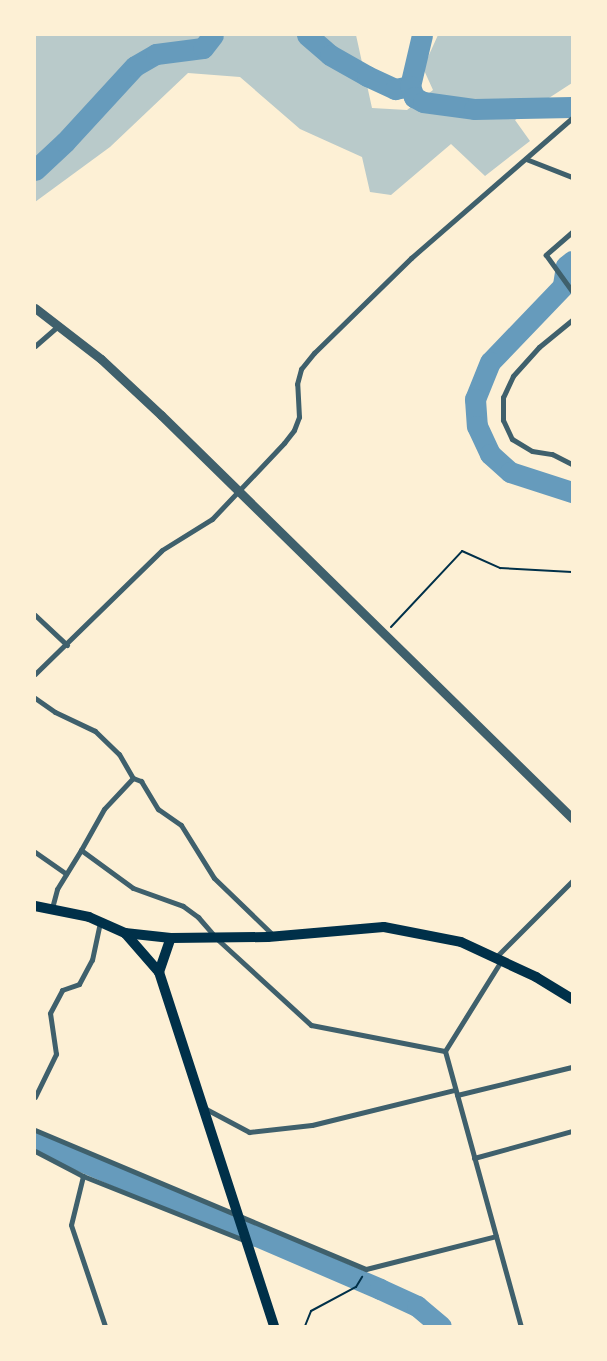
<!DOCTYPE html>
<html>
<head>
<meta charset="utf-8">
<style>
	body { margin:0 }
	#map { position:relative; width:607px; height:1361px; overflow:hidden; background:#fdf0d5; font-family:Raleway,sans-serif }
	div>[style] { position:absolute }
	.green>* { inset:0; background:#b9caca }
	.river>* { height:21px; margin:-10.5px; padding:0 10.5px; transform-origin:10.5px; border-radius:10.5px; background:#669bbc }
	.path>* { height:2px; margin:-1px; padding:0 1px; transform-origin:1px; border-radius:1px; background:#003049 }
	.minor>* { height:5px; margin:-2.5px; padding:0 2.5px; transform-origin:2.5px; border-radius:2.5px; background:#3f606c }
	.tertiary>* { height:9px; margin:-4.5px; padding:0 4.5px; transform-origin:4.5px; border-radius:4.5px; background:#3f606c }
	.secondary>* { height:10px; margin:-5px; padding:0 5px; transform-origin:5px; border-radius:5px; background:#003049 }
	span { translate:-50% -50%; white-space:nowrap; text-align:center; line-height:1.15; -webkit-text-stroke:4px #fdf0d5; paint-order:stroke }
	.frame { position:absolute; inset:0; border:36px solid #fdf0d5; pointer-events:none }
</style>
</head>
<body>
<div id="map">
	<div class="green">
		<i style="clip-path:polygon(35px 35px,356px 35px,372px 108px,407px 110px,433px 90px,423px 68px,438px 35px,572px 35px,572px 83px,515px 120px,530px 141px,485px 176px,451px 144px,391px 195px,370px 192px,362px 157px,300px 129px,240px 77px,188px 73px,110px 147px,35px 202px)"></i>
	</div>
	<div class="river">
		<i style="left:307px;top:35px;width:30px;rotate:41deg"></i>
		<i style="left:330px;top:55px;width:43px;rotate:29.6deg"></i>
		<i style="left:367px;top:76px;width:31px;rotate:25deg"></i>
		<i style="left:395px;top:89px;width:15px;rotate:-11deg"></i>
		<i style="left:422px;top:35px;width:52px;rotate:103.2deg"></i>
		<i style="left:410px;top:86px;width:12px;rotate:70deg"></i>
		<i style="left:414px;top:97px;width:10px;rotate:29deg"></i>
		<i style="left:423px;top:102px;width:51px;rotate:7.8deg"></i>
		<i style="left:474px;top:109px;width:98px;rotate:-1.2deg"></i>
		<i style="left:35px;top:170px;width:41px;rotate:-43deg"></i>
		<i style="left:65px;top:142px;width:103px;rotate:-47.4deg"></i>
		<i style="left:135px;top:66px;width:24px;rotate:-30deg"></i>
		<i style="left:156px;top:54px;width:47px;rotate:-7.3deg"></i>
		<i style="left:203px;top:48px;width:16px;rotate:-52deg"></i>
		<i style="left:572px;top:261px;width:8px;rotate:140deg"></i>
		<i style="left:566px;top:266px;width:20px;rotate:99deg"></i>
		<i style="left:563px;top:286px;width:105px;rotate:133.8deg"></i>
		<i style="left:490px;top:362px;width:40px;rotate:112deg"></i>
		<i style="left:475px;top:399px;width:27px;rotate:86deg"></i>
		<i style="left:477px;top:426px;width:31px;rotate:65deg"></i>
		<i style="left:490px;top:454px;width:27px;rotate:42deg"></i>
		<i style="left:510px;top:472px;width:65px;rotate:17.9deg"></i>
		<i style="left:35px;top:1141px;width:375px;rotate:23.2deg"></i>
		<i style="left:380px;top:1289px;width:41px;rotate:24.7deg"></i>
		<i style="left:417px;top:1306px;width:31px;rotate:40deg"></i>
	</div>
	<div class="path">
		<i style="left:391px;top:627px;width:104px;rotate:-46.9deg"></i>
		<i style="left:462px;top:551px;width:42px;rotate:24.1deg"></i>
		<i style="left:500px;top:568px;width:72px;rotate:3.2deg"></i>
		<i style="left:305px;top:1326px;width:16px;rotate:-68deg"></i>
		<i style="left:311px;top:1311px;width:51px;rotate:-28.1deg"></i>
		<i style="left:356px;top:1287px;width:12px;rotate:-59deg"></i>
	</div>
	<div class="minor">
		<i style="left:526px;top:159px;width:49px;rotate:21.4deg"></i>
		<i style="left:572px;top:232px;width:35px;rotate:139deg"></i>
		<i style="left:546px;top:255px;width:44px;rotate:54.2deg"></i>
		<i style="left:572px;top:320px;width:43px;rotate:140.7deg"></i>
		<i style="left:539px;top:347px;width:39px;rotate:132deg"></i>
		<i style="left:513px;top:376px;width:23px;rotate:115deg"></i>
		<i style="left:503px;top:397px;width:23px;rotate:90deg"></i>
		<i style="left:503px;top:420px;width:21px;rotate:65deg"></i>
		<i style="left:512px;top:439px;width:23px;rotate:31deg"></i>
		<i style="left:532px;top:451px;width:20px;rotate:9deg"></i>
		<i style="left:552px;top:454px;width:22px;rotate:27deg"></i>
		<i style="left:35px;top:346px;width:32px;rotate:-41deg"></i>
		<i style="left:35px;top:615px;width:44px;rotate:43.2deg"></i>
		<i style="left:35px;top:674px;width:177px;rotate:-44.3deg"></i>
		<i style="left:162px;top:550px;width:59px;rotate:-31.8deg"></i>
		<i style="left:212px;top:519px;width:105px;rotate:-46.5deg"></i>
		<i style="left:284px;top:443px;width:16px;rotate:-52deg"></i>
		<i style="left:294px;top:430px;width:14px;rotate:-69deg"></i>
		<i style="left:299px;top:417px;width:33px;rotate:-93deg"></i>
		<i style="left:297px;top:384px;width:16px;rotate:-75deg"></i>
		<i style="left:301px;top:369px;width:21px;rotate:-51deg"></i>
		<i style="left:314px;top:353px;width:136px;rotate:-44.4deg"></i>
		<i style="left:411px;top:258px;width:213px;rotate:-41deg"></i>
		<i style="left:35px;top:698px;width:24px;rotate:35deg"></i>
		<i style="left:55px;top:712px;width:44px;rotate:25.4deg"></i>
		<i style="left:95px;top:731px;width:33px;rotate:44deg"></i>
		<i style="left:119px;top:754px;width:28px;rotate:60deg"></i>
		<i style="left:133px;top:778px;width:42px;rotate:133.1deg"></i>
		<i style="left:104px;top:809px;width:47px;rotate:119.3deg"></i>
		<i style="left:81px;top:850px;width:64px;rotate:36.2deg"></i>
		<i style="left:133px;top:888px;width:53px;rotate:19.8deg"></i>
		<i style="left:183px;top:906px;width:19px;rotate:36deg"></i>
		<i style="left:198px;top:917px;width:28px;rotate:49deg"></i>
		<i style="left:216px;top:938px;width:129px;rotate:42.5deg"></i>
		<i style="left:311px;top:1025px;width:136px;rotate:11deg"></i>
		<i style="left:133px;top:778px;width:9px;rotate:21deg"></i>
		<i style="left:141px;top:781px;width:33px;rotate:59deg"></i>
		<i style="left:158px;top:809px;width:28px;rotate:35deg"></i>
		<i style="left:181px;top:825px;width:62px;rotate:58.1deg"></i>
		<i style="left:214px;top:878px;width:82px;rotate:44deg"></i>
		<i style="left:35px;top:852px;width:38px;rotate:35deg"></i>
		<i style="left:52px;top:908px;width:20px;rotate:-75deg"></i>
		<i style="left:57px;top:889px;width:46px;rotate:-58.4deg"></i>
		<i style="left:495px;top:958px;width:109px;rotate:-45deg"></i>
		<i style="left:501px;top:961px;width:106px;rotate:121.9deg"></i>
		<i style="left:445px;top:1051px;width:285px;rotate:74.6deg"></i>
		<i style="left:457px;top:1095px;width:118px;rotate:-13.7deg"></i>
		<i style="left:35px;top:1097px;width:48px;rotate:-64deg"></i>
		<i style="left:56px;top:1054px;width:41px;rotate:-98.3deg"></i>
		<i style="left:50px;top:1013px;width:26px;rotate:-62deg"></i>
		<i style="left:62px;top:990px;width:18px;rotate:-19deg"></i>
		<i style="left:79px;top:984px;width:27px;rotate:-62deg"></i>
		<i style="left:92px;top:960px;width:38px;rotate:-78deg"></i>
		<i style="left:206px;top:1109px;width:49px;rotate:28.1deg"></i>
		<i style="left:249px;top:1132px;width:63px;rotate:-6.3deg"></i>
		<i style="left:312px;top:1125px;width:147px;rotate:-13.8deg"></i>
		<i style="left:35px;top:1130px;width:359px;rotate:22.8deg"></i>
		<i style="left:366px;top:1269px;width:134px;rotate:-14.2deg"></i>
		<i style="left:35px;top:1151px;width:54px;rotate:27.5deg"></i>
		<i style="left:83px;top:1176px;width:175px;rotate:21.7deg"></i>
		<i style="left:474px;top:1158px;width:102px;rotate:-15.4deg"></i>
		<i style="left:83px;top:1176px;width:50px;rotate:103.8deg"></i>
		<i style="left:71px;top:1225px;width:107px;rotate:71.4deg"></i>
	</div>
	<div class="tertiary">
		<i style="left:35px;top:308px;width:83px;rotate:37.7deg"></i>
		<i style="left:101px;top:359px;width:82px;rotate:43deg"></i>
		<i style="left:161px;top:415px;width:576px;rotate:44.44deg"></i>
	</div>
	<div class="secondary">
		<i style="left:35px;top:906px;width:55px;rotate:11.5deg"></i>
		<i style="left:89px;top:917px;width:39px;rotate:24deg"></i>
		<i style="left:125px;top:933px;width:46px;rotate:6.2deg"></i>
		<i style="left:171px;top:938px;width:97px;rotate:-0.6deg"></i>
		<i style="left:268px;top:937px;width:116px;rotate:-4.9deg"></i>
		<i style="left:384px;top:927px;width:78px;rotate:11deg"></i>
		<i style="left:461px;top:942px;width:83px;rotate:25deg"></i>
		<i style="left:536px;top:977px;width:42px;rotate:31.4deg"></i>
		<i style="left:125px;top:933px;width:52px;rotate:48.9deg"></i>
		<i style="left:159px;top:972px;width:372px;rotate:72deg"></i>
		<i style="left:159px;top:972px;width:36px;rotate:-71deg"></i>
	</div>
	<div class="frame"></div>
</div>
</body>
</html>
